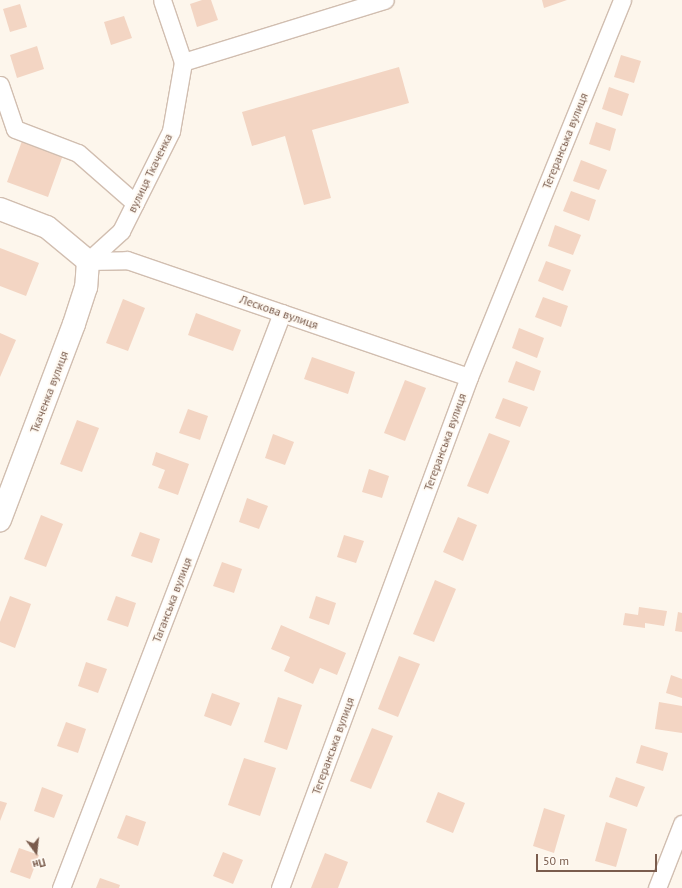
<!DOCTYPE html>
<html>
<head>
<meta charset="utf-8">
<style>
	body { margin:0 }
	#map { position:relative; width:682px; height:888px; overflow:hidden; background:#fdf6ec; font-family:"PT Sans",sans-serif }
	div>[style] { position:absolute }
	.building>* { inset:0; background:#f3d5c3 }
	.roads { filter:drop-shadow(1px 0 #d1beb0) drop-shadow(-1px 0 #d1beb0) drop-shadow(0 1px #d1beb0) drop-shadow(0 -1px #d1beb0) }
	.street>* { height:17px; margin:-8.5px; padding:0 8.5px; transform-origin:8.5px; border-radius:8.5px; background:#fff }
	.secondary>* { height:22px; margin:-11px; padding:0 11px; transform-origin:11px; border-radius:11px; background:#fff }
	span { translate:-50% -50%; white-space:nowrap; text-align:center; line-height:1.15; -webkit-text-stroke:3.5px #fffaf3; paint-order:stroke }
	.street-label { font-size:12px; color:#7a5c4d }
	.north { position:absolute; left:16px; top:832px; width:40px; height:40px; -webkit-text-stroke:3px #fffaf3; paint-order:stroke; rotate:165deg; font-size:11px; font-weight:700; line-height:16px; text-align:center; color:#7a5c4d }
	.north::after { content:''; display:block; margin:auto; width:14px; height:18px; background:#7a5c4d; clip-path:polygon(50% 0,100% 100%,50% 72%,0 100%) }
	.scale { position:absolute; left:536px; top:854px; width:121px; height:18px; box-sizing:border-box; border:2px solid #7a5c4d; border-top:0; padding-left:5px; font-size:12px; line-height:14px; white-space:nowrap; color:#7a5c4d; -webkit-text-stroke:3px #fffaf3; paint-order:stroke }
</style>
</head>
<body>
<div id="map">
	<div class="building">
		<i style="clip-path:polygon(202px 0,211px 0,218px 20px,197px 27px,190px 4px)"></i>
		<i style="clip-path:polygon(542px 0,567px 0,544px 8px)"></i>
		<i style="clip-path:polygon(20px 4px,27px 27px,10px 32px,3px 9px)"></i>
		<i style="clip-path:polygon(124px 16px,132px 38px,111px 45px,104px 22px)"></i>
		<i style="clip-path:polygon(37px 46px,44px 69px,17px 78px,10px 55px)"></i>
		<i style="clip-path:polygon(621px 55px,641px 61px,634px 83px,614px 77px)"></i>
		<i style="clip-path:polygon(399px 67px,409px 103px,312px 130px,331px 198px,304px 205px,285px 136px,252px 146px,242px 112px)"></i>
		<i style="clip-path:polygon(609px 87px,629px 94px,622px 116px,602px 109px)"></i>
		<i style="clip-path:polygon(596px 122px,616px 129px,610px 151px,589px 144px)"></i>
		<i style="clip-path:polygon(22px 141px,63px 155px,48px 197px,7px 182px)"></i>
		<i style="clip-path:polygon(581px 160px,607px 170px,599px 190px,573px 181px)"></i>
		<i style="clip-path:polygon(571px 191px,596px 200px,589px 221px,563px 211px)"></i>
		<i style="clip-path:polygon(555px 225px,581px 235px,573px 255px,548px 246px)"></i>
		<i style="clip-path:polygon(0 248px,39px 263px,26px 296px,0 286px)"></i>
		<i style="clip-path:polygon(546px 261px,571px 270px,563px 291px,538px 281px)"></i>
		<i style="clip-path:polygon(543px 297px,568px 306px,561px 327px,535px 317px)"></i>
		<i style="clip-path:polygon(123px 299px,145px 308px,128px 351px,106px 343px)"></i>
		<i style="clip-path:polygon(196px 313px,241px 330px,233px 351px,188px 335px)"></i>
		<i style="clip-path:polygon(519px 328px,544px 338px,537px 358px,512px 348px)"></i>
		<i style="clip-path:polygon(0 333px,16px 340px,0 377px)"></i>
		<i style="clip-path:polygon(312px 357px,355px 372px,348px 394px,304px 379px)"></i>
		<i style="clip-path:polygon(516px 361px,541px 371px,534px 391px,508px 382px)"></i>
		<i style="clip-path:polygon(405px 380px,426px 388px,405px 441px,384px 433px)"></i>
		<i style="clip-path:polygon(503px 398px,528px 407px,520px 427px,495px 418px)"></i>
		<i style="clip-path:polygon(188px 409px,208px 416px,200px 440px,179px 433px)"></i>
		<i style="clip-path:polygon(77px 420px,99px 428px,82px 472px,60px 464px)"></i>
		<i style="clip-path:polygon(489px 433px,510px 441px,488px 494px,467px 486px)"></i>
		<i style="clip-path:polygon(273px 434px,294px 442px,285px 465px,265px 458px)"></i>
		<i style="clip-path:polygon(156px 452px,189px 464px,178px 495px,158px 488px,165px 470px,152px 465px)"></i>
		<i style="clip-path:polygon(369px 469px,389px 476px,382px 498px,362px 492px)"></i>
		<i style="clip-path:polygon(247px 498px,268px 506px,259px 529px,239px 522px)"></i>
		<i style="clip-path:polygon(41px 515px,63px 524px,46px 567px,24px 559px)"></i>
		<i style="clip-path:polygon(458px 517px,477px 525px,463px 561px,443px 552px)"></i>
		<i style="clip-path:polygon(140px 532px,160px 539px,152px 563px,131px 556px)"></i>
		<i style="clip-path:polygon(344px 535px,364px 541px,356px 563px,337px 557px)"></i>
		<i style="clip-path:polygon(222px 562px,242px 569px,234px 593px,213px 586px)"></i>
		<i style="clip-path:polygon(435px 580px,456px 589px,434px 642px,413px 634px)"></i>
		<i style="clip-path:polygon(10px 596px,31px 604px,15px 648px,0 642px,0 622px)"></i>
		<i style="clip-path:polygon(116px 596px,136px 603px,128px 627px,107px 620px)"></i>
		<i style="clip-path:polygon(316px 596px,336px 603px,329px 625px,309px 618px)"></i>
		<i style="clip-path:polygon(639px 607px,667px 611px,664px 626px,645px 623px,645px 628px,623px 625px,625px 613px,638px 615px)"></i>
		<i style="clip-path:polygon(678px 612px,682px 613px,682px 632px,675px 631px)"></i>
		<i style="clip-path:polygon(281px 625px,346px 653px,337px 675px,320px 668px,313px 684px,284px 671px,290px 657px,271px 649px)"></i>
		<i style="clip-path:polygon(399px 656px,420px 664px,398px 717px,378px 709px)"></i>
		<i style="clip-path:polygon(86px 662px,107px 669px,98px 693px,78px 686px)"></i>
		<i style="clip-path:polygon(671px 675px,682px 679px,682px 698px,666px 693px)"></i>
		<i style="clip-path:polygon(212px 693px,240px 703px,231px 726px,204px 716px)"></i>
		<i style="clip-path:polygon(278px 697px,302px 705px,287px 750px,264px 742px)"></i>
		<i style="clip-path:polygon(659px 702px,682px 706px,682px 733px,655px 729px)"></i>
		<i style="clip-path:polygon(66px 722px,86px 729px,78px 753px,57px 746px)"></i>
		<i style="clip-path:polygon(372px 728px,393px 736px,371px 789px,350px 781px)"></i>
		<i style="clip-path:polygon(641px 745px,668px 753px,663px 771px,636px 763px)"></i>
		<i style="clip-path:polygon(244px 758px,276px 768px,260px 816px,228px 805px)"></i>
		<i style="clip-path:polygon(616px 777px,645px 787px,637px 807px,609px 797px)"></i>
		<i style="clip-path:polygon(42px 787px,63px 795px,54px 818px,34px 811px)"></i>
		<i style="clip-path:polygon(438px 792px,465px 803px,453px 833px,426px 822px)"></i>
		<i style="clip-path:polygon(0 801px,7px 803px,0 821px)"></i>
		<i style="clip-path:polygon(544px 808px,565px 815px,554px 853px,533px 846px)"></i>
		<i style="clip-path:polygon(126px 815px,146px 822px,138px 846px,117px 838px)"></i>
		<i style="clip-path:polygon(606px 822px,627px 829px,616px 867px,595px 861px)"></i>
		<i style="clip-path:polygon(19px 848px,39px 855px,30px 879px,10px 872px)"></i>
		<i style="clip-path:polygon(223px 852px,243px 860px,233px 884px,213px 876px)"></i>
		<i style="clip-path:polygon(325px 853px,348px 862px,338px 888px,311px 888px)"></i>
		<i style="clip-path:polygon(100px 878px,120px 885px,119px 888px,96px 888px)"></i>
	</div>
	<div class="roads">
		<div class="street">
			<i style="left:183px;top:62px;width:211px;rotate:-17.1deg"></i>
			<i style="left:0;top:85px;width:46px;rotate:71.2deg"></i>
			<i style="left:15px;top:129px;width:67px;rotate:20.9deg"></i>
			<i style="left:78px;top:153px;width:76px;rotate:41.3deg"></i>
			<i style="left:88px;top:261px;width:39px;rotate:-1deg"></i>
			<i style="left:127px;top:260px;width:361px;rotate:18.9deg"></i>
			<i style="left:88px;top:261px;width:45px;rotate:-42.3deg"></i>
			<i style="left:121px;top:231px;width:112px;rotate:-63.4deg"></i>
			<i style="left:171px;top:131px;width:70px;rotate:-80.1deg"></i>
			<i style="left:183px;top:62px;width:65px;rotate:-108.7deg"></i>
			<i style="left:61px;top:888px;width:616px;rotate:-68.98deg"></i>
			<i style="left:280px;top:888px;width:545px;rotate:-69.7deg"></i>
			<i style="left:469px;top:377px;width:407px;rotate:-67.9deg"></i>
			<i style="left:657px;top:888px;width:69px;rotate:-68.7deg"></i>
		</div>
		<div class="secondary">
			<i style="left:0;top:209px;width:50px;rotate:21deg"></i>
			<i style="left:47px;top:227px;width:53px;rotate:39.7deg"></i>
			<i style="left:88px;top:261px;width:26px;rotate:94deg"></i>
			<i style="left:86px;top:287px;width:39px;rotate:108deg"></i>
			<i style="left:74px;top:324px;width:210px;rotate:110.7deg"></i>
		</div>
	</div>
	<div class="street-label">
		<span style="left:565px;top:141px;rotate:-68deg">Тегеранська вулиця</span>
		<span style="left:150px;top:173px;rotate:-64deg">вулиця Ткаченка</span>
		<span style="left:279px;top:312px;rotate:19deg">Лескова вулиця</span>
		<span style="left:49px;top:392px;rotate:-69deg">Ткаченка вулиця</span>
		<span style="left:445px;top:442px;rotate:-70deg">Тегеранська вулиця</span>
		<span style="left:172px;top:600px;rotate:-69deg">Таганська вулиця</span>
		<span style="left:333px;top:746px;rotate:-70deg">Тегеранська вулиця</span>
	</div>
	<div class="north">Пн</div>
	<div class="scale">50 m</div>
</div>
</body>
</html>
